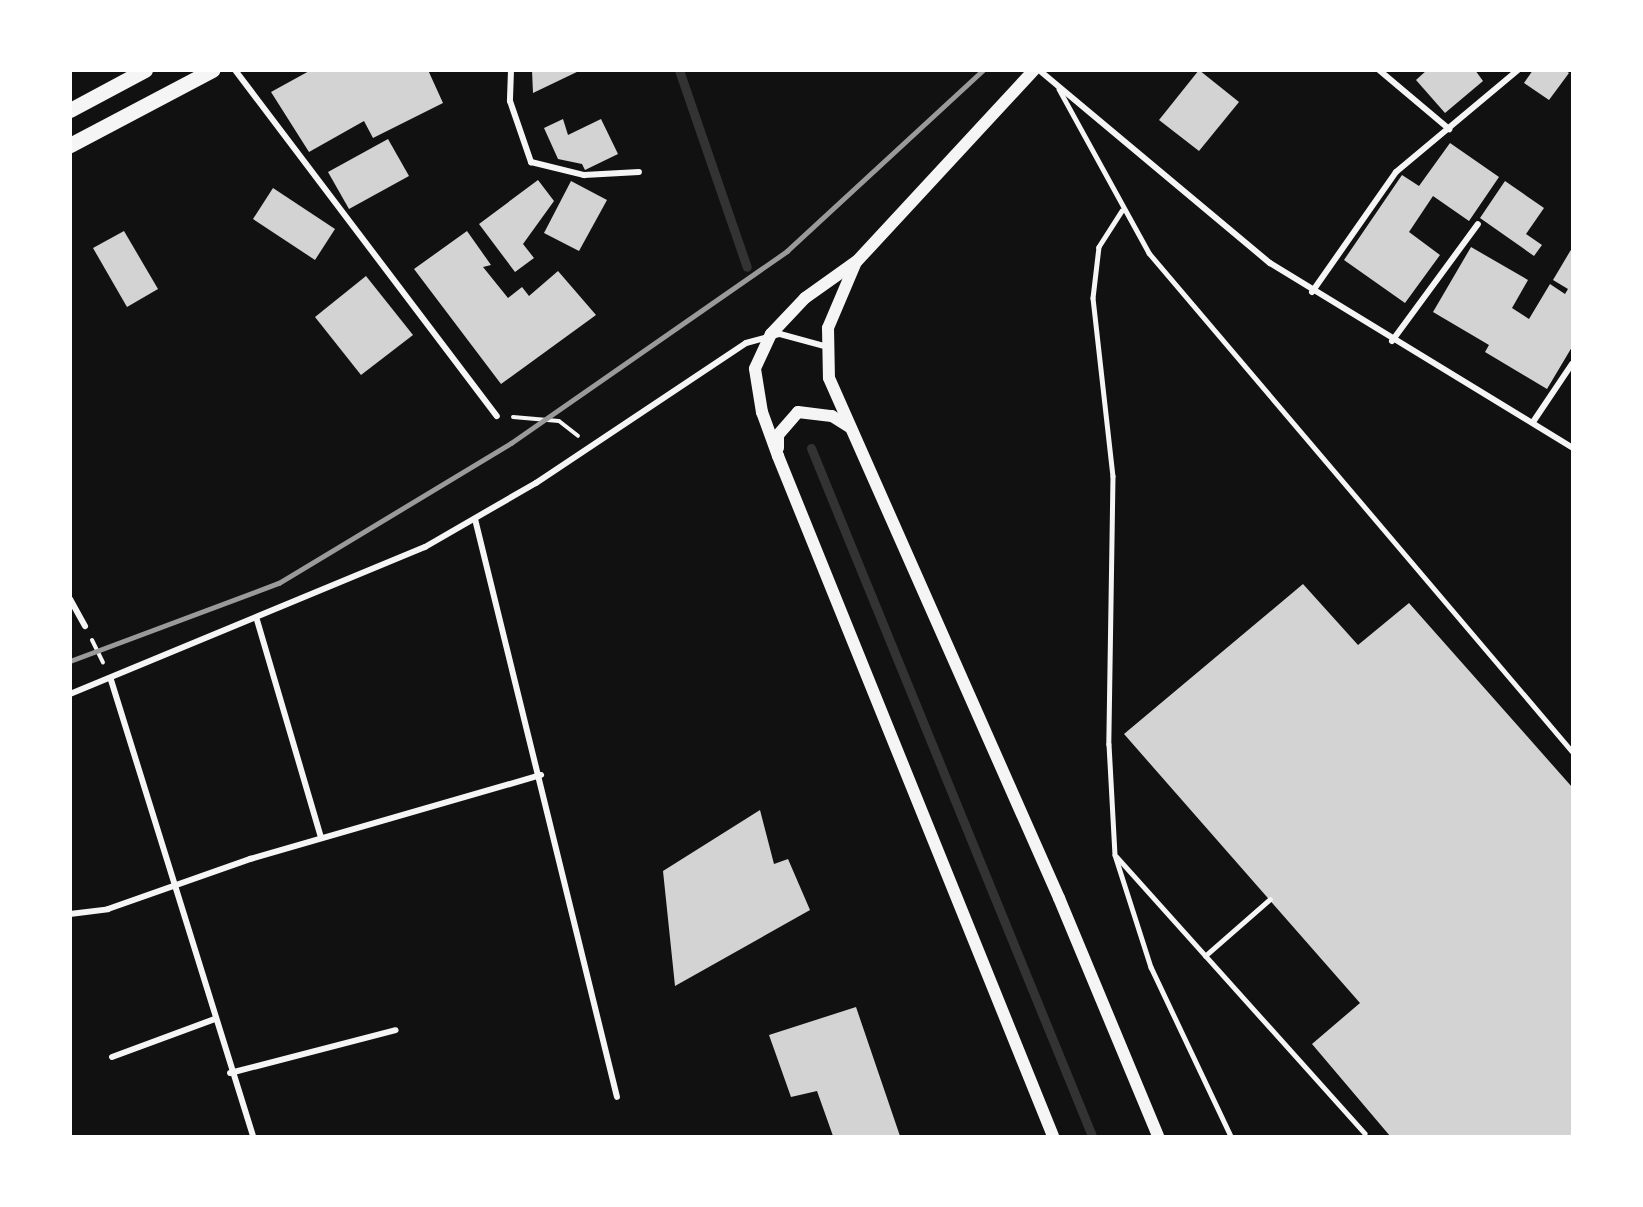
<!DOCTYPE html>
<html>
<head>
<meta charset="utf-8">
<style>
	body { margin:0 }
	#map { position:relative; width:1643px; height:1207px; overflow:hidden; background:#111; font-family:"DejaVu Sans",sans-serif }
	div>[style] { position:absolute }
	.stream>* { height:9px; margin:-4.5px; padding:0 4.5px; transform-origin:4.5px; border-radius:4.5px; background:#333 }
	.building>* { inset:0; background:#d3d3d3 }
	.path>* { height:4px; margin:-2px; padding:0 2px; transform-origin:2px; border-radius:2px; background:#f5f5f5 }
	.service>* { height:4.5px; margin:-2.25px; padding:0 2.25px; transform-origin:2.25px; border-radius:2.25px; background:#f5f5f5 }
	.minor>* { height:6px; margin:-3px; padding:0 3px; transform-origin:3px; border-radius:3px; background:#f5f5f5 }
	.secondary>* { height:12px; margin:-6px; padding:0 6px; transform-origin:6px; border-radius:6px; background:#f5f5f5 }
	.primary>* { height:15px; margin:-7.5px; padding:0 7.5px; transform-origin:7.5px; border-radius:7.5px; background:#f5f5f5 }
	.rail>* { height:4.5px; margin:-2.25px; padding:0 2.25px; transform-origin:2.25px; border-radius:2.25px; background:#9a9a9a }
	span { translate:-50% -50%; white-space:nowrap; text-align:center; line-height:1.15; -webkit-text-stroke:4.5px #fff; paint-order:stroke }
	.frame { position:absolute; inset:0; border:72px solid #fff; pointer-events:none }
</style>
</head>
<body>
<div id="map">
	<div class="stream">
		<i style="left:679px;top:70px;width:208px;rotate:71deg"></i>
		<i style="left:811px;top:448px;width:743px;rotate:67.78deg"></i>
	</div>
	<div class="building">
		<i style="clip-path:polygon(311px 70px,428px 70px,443px 103px,373px 138px,364px 121px,309px 152px,271px 92px)"></i>
		<i style="clip-path:polygon(532px 70px,581px 70px,533px 93px)"></i>
		<i style="clip-path:polygon(1199px 70px,1239px 102px,1199px 151px,1159px 120px)"></i>
		<i style="clip-path:polygon(1427px 70px,1475px 70px,1483px 81px,1445px 113px,1416px 80px)"></i>
		<i style="clip-path:polygon(1533px 70px,1565px 70px,1569px 73px,1549px 100px,1524px 83px)"></i>
		<i style="clip-path:polygon(563px 119px,568px 135px,601px 119px,618px 154px,585px 170px,582px 164px,558px 159px,544px 128px)"></i>
		<i style="clip-path:polygon(388px 139px,409px 176px,349px 209px,328px 172px)"></i>
		<i style="clip-path:polygon(1450px 143px,1499px 177px,1469px 221px,1433px 196px,1409px 232px,1440px 255px,1405px 303px,1344px 260px,1402px 175px,1419px 186px)"></i>
		<i style="clip-path:polygon(538px 180px,554px 201px,523px 244px,534px 258px,515px 272px,479px 224px)"></i>
		<i style="clip-path:polygon(571px 181px,607px 200px,579px 251px,544px 233px)"></i>
		<i style="clip-path:polygon(1505px 181px,1544px 208px,1526px 234px,1542px 245px,1534px 256px,1480px 218px)"></i>
		<i style="clip-path:polygon(273px 188px,335px 229px,315px 260px,253px 219px)"></i>
		<i style="clip-path:polygon(124px 231px,158px 289px,127px 307px,93px 248px)"></i>
		<i style="clip-path:polygon(467px 231px,491px 265px,483px 267px,508px 298px,522px 287px,529px 296px,558px 271px,596px 315px,501px 384px,414px 269px)"></i>
		<i style="clip-path:polygon(1471px 247px,1528px 280px,1512px 308px,1529px 319px,1550px 284px,1565px 294px,1568px 289px,1553px 280px,1572px 248px,1572px 347px,1547px 389px,1485px 352px,1489px 345px,1433px 312px)"></i>
		<i style="clip-path:polygon(366px 276px,413px 335px,361px 375px,315px 317px)"></i>
		<i style="clip-path:polygon(1303px 584px,1358px 645px,1409px 603px,1572px 787px,1572px 1136px,1390px 1136px,1312px 1044px,1360px 1003px,1124px 734px)"></i>
		<i style="clip-path:polygon(760px 810px,774px 864px,788px 859px,810px 910px,675px 986px,663px 871px)"></i>
		<i style="clip-path:polygon(856px 1007px,900px 1136px,833px 1136px,817px 1091px,791px 1097px,769px 1035px)"></i>
	</div>
	<div class="path">
		<i style="left:513px;top:417px;width:46px;rotate:5deg"></i>
		<i style="left:559px;top:421px;width:24px;rotate:38deg"></i>
		<i style="left:92px;top:640px;width:25px;rotate:64deg"></i>
	</div>
	<div class="service">
		<i style="left:1059px;top:89px;width:187px;rotate:61.2deg"></i>
		<i style="left:1149px;top:253px;width:653px;rotate:49.66deg"></i>
		<i style="left:1122px;top:211px;width:43px;rotate:122.6deg"></i>
		<i style="left:1099px;top:247px;width:51px;rotate:96.7deg"></i>
		<i style="left:1093px;top:298px;width:179px;rotate:83.6deg"></i>
		<i style="left:1113px;top:476px;width:268px;rotate:90.9deg"></i>
		<i style="left:1109px;top:744px;width:111px;rotate:86.9deg"></i>
		<i style="left:1115px;top:855px;width:118px;rotate:72.2deg"></i>
		<i style="left:1151px;top:967px;width:187px;rotate:64.7deg"></i>
		<i style="left:1117px;top:857px;width:371px;rotate:48.1deg"></i>
		<i style="left:1205px;top:956px;width:86px;rotate:-41.2deg"></i>
	</div>
	<div class="minor">
		<i style="left:235px;top:70px;width:434px;rotate:52.9deg"></i>
		<i style="left:511px;top:70px;width:31px;rotate:92deg"></i>
		<i style="left:510px;top:101px;width:65px;rotate:71deg"></i>
		<i style="left:531px;top:162px;width:55px;rotate:13.8deg"></i>
		<i style="left:584px;top:175px;width:55px;rotate:-3.1deg"></i>
		<i style="left:1039px;top:70px;width:301px;rotate:39.9deg"></i>
		<i style="left:1270px;top:263px;width:354px;rotate:31.4deg"></i>
		<i style="left:1379px;top:70px;width:92px;rotate:40.1deg"></i>
		<i style="left:1312px;top:292px;width:146px;rotate:-55deg"></i>
		<i style="left:1396px;top:172px;width:159px;rotate:-39.9deg"></i>
		<i style="left:1392px;top:341px;width:145px;rotate:-53.7deg"></i>
		<i style="left:1533px;top:422px;width:70px;rotate:-56.1deg"></i>
		<i style="left:475px;top:519px;width:595px;rotate:76.2deg"></i>
		<i style="left:70px;top:599px;width:31px;rotate:61deg"></i>
		<i style="left:257px;top:620px;width:226px;rotate:73.6deg"></i>
		<i style="left:111px;top:680px;width:478px;rotate:72.7deg"></i>
		<i style="left:70px;top:694px;width:384px;rotate:-22.5deg"></i>
		<i style="left:425px;top:547px;width:128px;rotate:-30deg"></i>
		<i style="left:536px;top:483px;width:252px;rotate:-33.7deg"></i>
		<i style="left:746px;top:343px;width:35px;rotate:-15deg"></i>
		<i style="left:780px;top:334px;width:50px;rotate:15.2deg"></i>
		<i style="left:70px;top:914px;width:38px;rotate:-7deg"></i>
		<i style="left:108px;top:909px;width:151px;rotate:-19.4deg"></i>
		<i style="left:250px;top:859px;width:303px;rotate:-16.1deg"></i>
		<i style="left:112px;top:1057px;width:110px;rotate:-20.3deg"></i>
		<i style="left:230px;top:1073px;width:171px;rotate:-14.5deg"></i>
	</div>
	<div class="secondary">
		<i style="left:1034px;top:70px;width:260px;rotate:132.8deg"></i>
		<i style="left:857px;top:261px;width:64px;rotate:144.6deg"></i>
		<i style="left:805px;top:298px;width:50px;rotate:133.4deg"></i>
		<i style="left:771px;top:334px;width:38px;rotate:115deg"></i>
		<i style="left:755px;top:369px;width:44px;rotate:80.8deg"></i>
		<i style="left:762px;top:412px;width:47px;rotate:70deg"></i>
		<i style="left:778px;top:456px;width:734px;rotate:67.98deg"></i>
		<i style="left:856px;top:262px;width:72px;rotate:113deg"></i>
		<i style="left:828px;top:328px;width:50px;rotate:88.9deg"></i>
		<i style="left:829px;top:378px;width:569px;rotate:66.14deg"></i>
		<i style="left:1059px;top:898px;width:258px;rotate:67.4deg"></i>
		<i style="left:778px;top:448px;width:13px;rotate:-90deg"></i>
		<i style="left:778px;top:435px;width:30px;rotate:-49deg"></i>
		<i style="left:798px;top:412px;width:34px;rotate:7deg"></i>
		<i style="left:832px;top:416px;width:22px;rotate:32deg"></i>
	</div>
	<div class="primary">
		<i style="left:70px;top:110px;width:85px;rotate:-28.1deg"></i>
		<i style="left:70px;top:145px;width:161px;rotate:-27.8deg"></i>
	</div>
	<div class="rail">
		<i style="left:70px;top:661px;width:223px;rotate:-20.5deg"></i>
		<i style="left:279px;top:583px;width:271px;rotate:-31.1deg"></i>
		<i style="left:511px;top:443px;width:336px;rotate:-34.8deg"></i>
		<i style="left:787px;top:251px;width:267px;rotate:-42.7deg"></i>
	</div>
	<div class="frame"></div>
</div>
</body>
</html>
